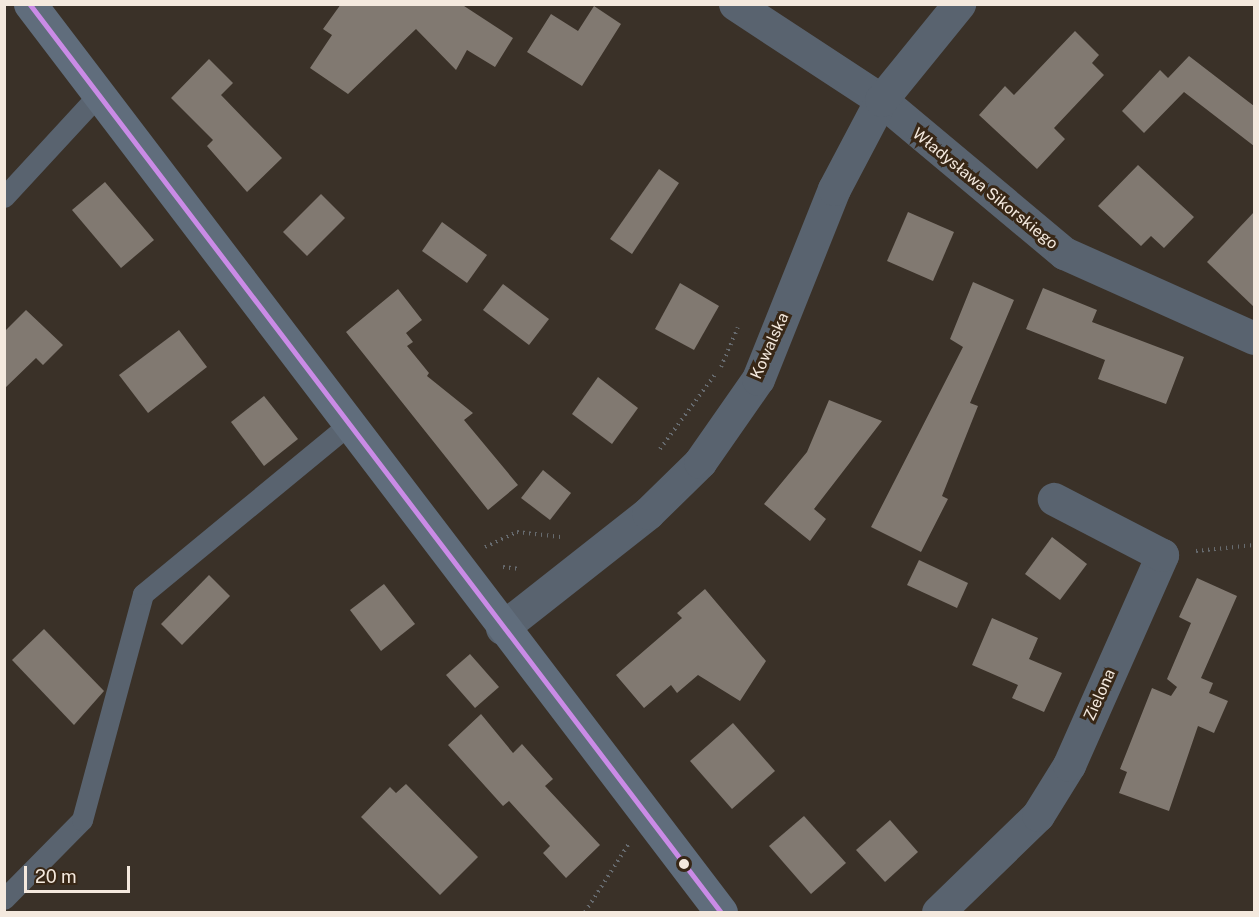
<!DOCTYPE html>
<html>
<head>
<meta charset="utf-8">
<style>
	body { margin:0 }
	#map { position:relative; width:1259px; height:917px; overflow:hidden; background:#3a3128; font-family:"Public Sans",sans-serif }
	div>[style] { position:absolute }
	.building>* { inset:0; background:#817971 }
	.path>* { height:4px; margin-top:-2px; transform-origin:0; background:repeating-linear-gradient(90deg,#676b6f 0 1.5px,transparent 0 6px) }
	.lane>* { height:21px; margin:-10.5px; padding:0 10.5px; transform-origin:10.5px; border-radius:10.5px; background:#59636f }
	.street>* { height:33px; margin:-16.5px; padding:0 16.5px; transform-origin:16.5px; border-radius:16.5px; background:#59636f }
	.secondary>* { height:33px; margin:-16.5px; padding:0 16.5px; transform-origin:16.5px; border-radius:16.5px; background:#606d7c }
	.bus-1>* { height:4.5px; margin:-2.25px; padding:0 2.25px; transform-origin:2.25px; border-radius:2.25px; background:#ca8be6 }
	.dots>* { width:16px; height:16px; translate:-50% -50%; box-sizing:border-box; border:3px solid #382716; border-radius:50% }
	span { translate:-50% -50%; white-space:nowrap; text-align:center; line-height:1.15; -webkit-text-stroke:6px #382716; paint-order:stroke }
	.street-label { font-size:16px; color:#f4e9de }
	.frame { position:absolute; inset:0; border:6px solid #f4e9de; pointer-events:none }
	.scale { position:absolute; left:24px; top:866px; width:106px; height:27px; box-sizing:border-box; border:3px solid #f4e9de; border-top:0; padding-left:8px; font-size:18px; line-height:21px; white-space:nowrap; color:#f4e9de; -webkit-text-stroke:4px #382716; paint-order:stroke }
</style>
</head>
<body>
<div id="map">
	<div class="building">
		<i style="clip-path:polygon(341px 4px,461px 4px,513px 38px,495px 67px,467px 50px,456px 70px,416px 29px,348px 94px,310px 68px,332px 35px,323px 29px)"></i>
		<i style="clip-path:polygon(594px 6px,621px 24px,582px 86px,527px 52px,551px 14px,578px 31px)"></i>
		<i style="clip-path:polygon(1075px 31px,1099px 55px,1092px 63px,1104px 75px,1054px 128px,1065px 139px,1037px 169px,979px 115px,1005px 86px,1014px 95px)"></i>
		<i style="clip-path:polygon(1189px 56px,1254px 106px,1254px 146px,1184px 92px,1144px 133px,1122px 111px,1160px 70px,1168px 78px)"></i>
		<i style="clip-path:polygon(209px 59px,233px 83px,221px 95px,282px 158px,247px 192px,207px 146px,213px 140px,171px 98px)"></i>
		<i style="clip-path:polygon(1138px 165px,1194px 217px,1164px 248px,1151px 236px,1141px 246px,1098px 206px)"></i>
		<i style="clip-path:polygon(659px 169px,679px 183px,632px 254px,610px 239px)"></i>
		<i style="clip-path:polygon(105px 182px,154px 240px,121px 268px,72px 210px)"></i>
		<i style="clip-path:polygon(321px 194px,345px 218px,307px 256px,283px 232px)"></i>
		<i style="clip-path:polygon(908px 212px,954px 232px,933px 281px,887px 261px)"></i>
		<i style="clip-path:polygon(1254px 212px,1254px 307px,1207px 262px)"></i>
		<i style="clip-path:polygon(442px 222px,487px 255px,467px 283px,422px 251px)"></i>
		<i style="clip-path:polygon(973px 282px,1014px 300px,970px 403px,978px 406px,942px 496px,948px 499px,921px 552px,871px 527px,963px 347px,950px 339px)"></i>
		<i style="clip-path:polygon(680px 283px,719px 306px,694px 350px,655px 329px)"></i>
		<i style="clip-path:polygon(503px 284px,549px 319px,529px 345px,483px 310px)"></i>
		<i style="clip-path:polygon(1043px 288px,1097px 310px,1092px 322px,1184px 357px,1166px 404px,1098px 379px,1105px 360px,1026px 329px)"></i>
		<i style="clip-path:polygon(398px 289px,422px 320px,406px 333px,413px 342px,407px 346px,429px 373px,427px 376px,473px 413px,464px 420px,518px 485px,488px 510px,346px 332px)"></i>
		<i style="clip-path:polygon(26px 310px,63px 345px,43px 365px,36px 358px,4px 389px,4px 332px)"></i>
		<i style="clip-path:polygon(179px 330px,207px 367px,148px 413px,119px 375px)"></i>
		<i style="clip-path:polygon(598px 377px,638px 408px,612px 444px,572px 414px)"></i>
		<i style="clip-path:polygon(264px 396px,298px 439px,264px 466px,231px 422px)"></i>
		<i style="clip-path:polygon(829px 400px,882px 421px,814px 509px,826px 519px,810px 541px,764px 504px,807px 452px)"></i>
		<i style="clip-path:polygon(543px 470px,571px 493px,550px 520px,521px 498px)"></i>
		<i style="clip-path:polygon(1052px 537px,1087px 564px,1060px 600px,1025px 574px)"></i>
		<i style="clip-path:polygon(919px 560px,968px 583px,957px 608px,907px 585px)"></i>
		<i style="clip-path:polygon(209px 575px,230px 596px,182px 645px,161px 624px)"></i>
		<i style="clip-path:polygon(1197px 578px,1237px 596px,1201px 678px,1213px 683px,1209px 693px,1228px 701px,1214px 733px,1198px 726px,1169px 811px,1119px 793px,1127px 772px,1120px 769px,1152px 688px,1171px 696px,1177px 687px,1167px 679px,1191px 623px,1179px 617px)"></i>
		<i style="clip-path:polygon(384px 584px,415px 624px,381px 651px,350px 610px)"></i>
		<i style="clip-path:polygon(705px 589px,766px 661px,740px 701px,698px 675px,677px 693px,671px 685px,644px 708px,616px 675px,682px 618px,677px 613px)"></i>
		<i style="clip-path:polygon(992px 618px,1038px 638px,1029px 659px,1062px 673px,1044px 712px,1012px 698px,1018px 685px,972px 665px)"></i>
		<i style="clip-path:polygon(44px 629px,104px 691px,74px 725px,12px 660px)"></i>
		<i style="clip-path:polygon(470px 654px,499px 687px,475px 708px,446px 675px)"></i>
		<i style="clip-path:polygon(481px 714px,513px 753px,522px 744px,553px 779px,545px 786px,600px 845px,566px 878px,543px 853px,550px 846px,509px 801px,503px 806px,448px 745px)"></i>
		<i style="clip-path:polygon(733px 723px,775px 771px,732px 809px,690px 761px)"></i>
		<i style="clip-path:polygon(406px 784px,478px 857px,440px 895px,361px 817px,390px 787px,396px 793px)"></i>
		<i style="clip-path:polygon(804px 816px,846px 863px,811px 894px,769px 846px)"></i>
		<i style="clip-path:polygon(890px 820px,918px 852px,885px 882px,856px 850px)"></i>
	</div>
	<div class="path">
		<i style="left:721px;top:367px;width:43px;rotate:-67deg"></i>
		<i style="left:660px;top:449px;width:94px;rotate:-53.6deg"></i>
		<i style="left:485px;top:547px;width:35px;rotate:-25deg"></i>
		<i style="left:517px;top:532px;width:44px;rotate:6.5deg"></i>
		<i style="left:1196px;top:551px;width:58px;rotate:-5.9deg"></i>
		<i style="left:503px;top:567px;width:17px;rotate:7deg"></i>
		<i style="left:585px;top:912px;width:80px;rotate:-57.3deg"></i>
	</div>
	<div class="lane">
		<i style="left:4px;top:197px;width:139px;rotate:-47.3deg"></i>
		<i style="left:4px;top:899px;width:111px;rotate:-45.4deg"></i>
		<i style="left:82px;top:820px;width:234px;rotate:-74.9deg"></i>
		<i style="left:143px;top:594px;width:266px;rotate:-39.5deg"></i>
	</div>
	<div class="street">
		<i style="left:735px;top:4px;width:175px;rotate:33.3deg"></i>
		<i style="left:881px;top:100px;width:239px;rotate:39.9deg"></i>
		<i style="left:1064px;top:253px;width:208px;rotate:24.1deg"></i>
		<i style="left:502px;top:628px;width:186px;rotate:-38.2deg"></i>
		<i style="left:648px;top:513px;width:73px;rotate:-44.4deg"></i>
		<i style="left:700px;top:462px;width:101px;rotate:-55.1deg"></i>
		<i style="left:758px;top:379px;width:205px;rotate:-68.2deg"></i>
		<i style="left:834px;top:189px;width:101px;rotate:-62.2deg"></i>
		<i style="left:881px;top:100px;width:124px;rotate:-50.9deg"></i>
		<i style="left:938px;top:912px;width:139px;rotate:-44.1deg"></i>
		<i style="left:1038px;top:815px;width:59px;rotate:-58.2deg"></i>
		<i style="left:1069px;top:765px;width:230px;rotate:-66.1deg"></i>
		<i style="left:1162px;top:555px;width:122px;rotate:-152.6deg"></i>
	</div>
	<div class="secondary">
		<i style="left:30px;top:4px;width:1141px;rotate:52.73deg"></i>
	</div>
	<div class="bus-1">
		<i style="left:30px;top:4px;width:1141px;rotate:52.73deg"></i>
	</div>
	<div class="dots">
		<i style="left:684px;top:864px;background:#f4e9de"></i>
	</div>
	<div class="street-label">
		<span style="left:985px;top:189px;rotate:39deg">Władysława Sikorskiego</span>
		<span style="left:770px;top:346px;rotate:-66deg">Kowalska</span>
		<span style="left:1100px;top:695px;rotate:-66deg">Zielona</span>
	</div>
	<div class="frame"></div>
	<div class="scale">20 m</div>
</div>
</body>
</html>
